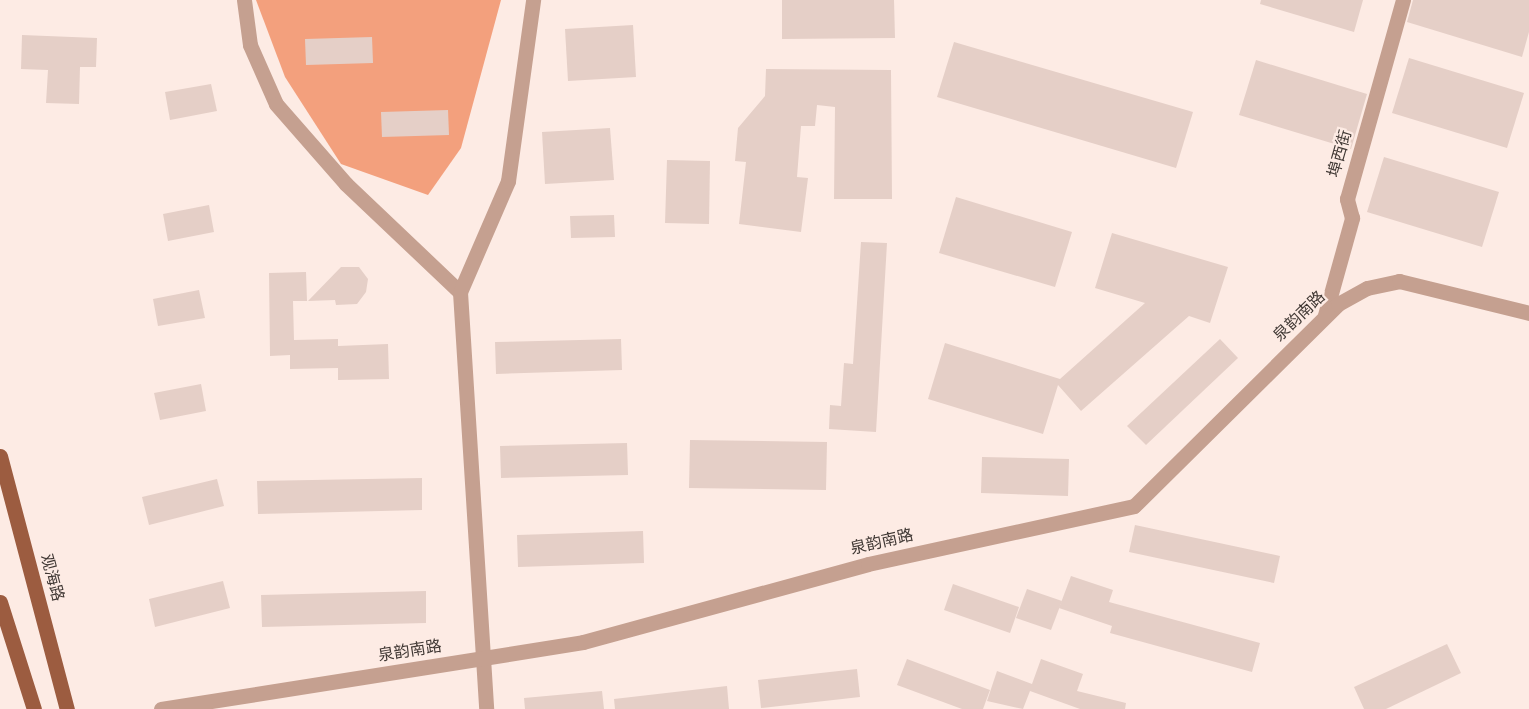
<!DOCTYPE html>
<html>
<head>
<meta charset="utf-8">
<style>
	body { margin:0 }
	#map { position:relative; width:1529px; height:709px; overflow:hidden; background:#fdebe4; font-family:Overpass,"Noto Sans SC",sans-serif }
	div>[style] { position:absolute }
	.forest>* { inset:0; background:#f3a07d }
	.building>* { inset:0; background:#e5cfc7 }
	.minor>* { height:15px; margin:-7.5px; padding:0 7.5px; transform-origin:7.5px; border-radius:7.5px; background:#c5a090 }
	.major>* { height:15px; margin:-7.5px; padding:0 7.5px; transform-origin:7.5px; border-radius:7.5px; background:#9c5c40 }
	span { translate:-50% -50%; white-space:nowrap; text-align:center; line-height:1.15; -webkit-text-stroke:4.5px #fdebe4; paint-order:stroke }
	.street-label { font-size:16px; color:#403834 }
</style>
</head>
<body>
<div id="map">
	<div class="forest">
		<i style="clip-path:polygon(256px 0,501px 0,461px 148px,428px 195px,341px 164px,285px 77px)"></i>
	</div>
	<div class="building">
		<i style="clip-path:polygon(782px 0,894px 0,895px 38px,782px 39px)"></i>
		<i style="clip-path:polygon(1261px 0,1363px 0,1354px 32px,1260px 4px)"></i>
		<i style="clip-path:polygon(1413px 0,1529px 0,1529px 32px,1522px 57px,1407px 22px)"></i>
		<i style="clip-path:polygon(633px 25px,636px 77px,568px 81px,565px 29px)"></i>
		<i style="clip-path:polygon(22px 35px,97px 38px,96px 67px,80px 67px,79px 104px,46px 103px,48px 70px,21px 69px)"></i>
		<i style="clip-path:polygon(372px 37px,373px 63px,306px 65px,305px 39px)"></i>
		<i style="clip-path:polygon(954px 42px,1193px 112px,1176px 168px,937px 97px)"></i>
		<i style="clip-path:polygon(1409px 58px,1524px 93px,1507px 148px,1392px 113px)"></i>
		<i style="clip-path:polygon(1256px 60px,1367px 94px,1351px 149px,1239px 115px)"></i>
		<i style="clip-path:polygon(766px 69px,891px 70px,892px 199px,834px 199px,835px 107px,817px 105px,815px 126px,801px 126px,797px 177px,808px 178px,801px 232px,739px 224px,746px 162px,735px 161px,738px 128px,765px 96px)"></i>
		<i style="clip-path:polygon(211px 84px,217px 111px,170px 120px,165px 92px)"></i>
		<i style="clip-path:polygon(448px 110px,449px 135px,382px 137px,381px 112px)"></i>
		<i style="clip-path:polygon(610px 128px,614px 180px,545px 184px,542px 132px)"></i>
		<i style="clip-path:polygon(1384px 157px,1499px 192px,1482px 247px,1367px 212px)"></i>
		<i style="clip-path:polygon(667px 160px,710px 161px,709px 224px,665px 223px)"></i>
		<i style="clip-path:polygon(956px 197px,1072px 232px,1055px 287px,939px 253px)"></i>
		<i style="clip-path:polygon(209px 205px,214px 232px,168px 241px,163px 214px)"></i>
		<i style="clip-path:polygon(614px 215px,615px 237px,571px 238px,570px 216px)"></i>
		<i style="clip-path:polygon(1112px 233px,1228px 267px,1210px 323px,1189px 316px,1081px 411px,1058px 385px,1043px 434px,928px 399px,945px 343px,1060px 379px,1145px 303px,1095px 288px)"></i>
		<i style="clip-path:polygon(861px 242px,887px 243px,876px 432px,829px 429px,830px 405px,841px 406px,844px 363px,853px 364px)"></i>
		<i style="clip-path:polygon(341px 267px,359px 267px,368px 279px,366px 292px,357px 304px,336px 305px,335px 300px,308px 301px)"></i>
		<i style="clip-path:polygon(306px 272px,307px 301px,293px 301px,294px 340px,338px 339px,338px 346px,388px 344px,389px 379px,338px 380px,338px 368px,290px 369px,290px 355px,270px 356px,269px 273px)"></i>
		<i style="clip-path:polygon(199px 290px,205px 318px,158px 326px,153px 299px)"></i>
		<i style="clip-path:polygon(621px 339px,622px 370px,496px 374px,495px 342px)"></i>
		<i style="clip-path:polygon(1220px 339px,1238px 358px,1146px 445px,1127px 426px)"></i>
		<i style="clip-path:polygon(201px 384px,206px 411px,160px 420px,154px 393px)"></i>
		<i style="clip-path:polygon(690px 440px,827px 442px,826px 490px,689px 488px)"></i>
		<i style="clip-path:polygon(627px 443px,628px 475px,501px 478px,500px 446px)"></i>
		<i style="clip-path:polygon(982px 457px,1069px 459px,1068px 496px,981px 493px)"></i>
		<i style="clip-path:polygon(422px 478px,422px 510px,258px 514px,257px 481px)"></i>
		<i style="clip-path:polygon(217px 479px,224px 506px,149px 525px,142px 497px)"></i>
		<i style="clip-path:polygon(1135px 525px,1280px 556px,1274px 583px,1129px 552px)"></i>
		<i style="clip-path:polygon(643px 531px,644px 563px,518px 567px,517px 535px)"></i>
		<i style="clip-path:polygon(1071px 576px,1113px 590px,1109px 602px,1260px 643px,1252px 672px,1110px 633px,1112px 626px,1059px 608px)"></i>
		<i style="clip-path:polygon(223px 581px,230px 608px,155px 627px,149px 599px)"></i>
		<i style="clip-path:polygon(953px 584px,1019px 607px,1010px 633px,944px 610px)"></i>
		<i style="clip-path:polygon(1027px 589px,1062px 601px,1051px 630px,1016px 618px)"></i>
		<i style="clip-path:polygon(426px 591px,426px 623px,262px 627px,261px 595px)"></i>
		<i style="clip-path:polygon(1447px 644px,1461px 673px,1386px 709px,1364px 709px,1354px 687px)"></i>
		<i style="clip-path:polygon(907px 659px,990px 690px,983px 709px,962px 709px,897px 685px)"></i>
		<i style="clip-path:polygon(1041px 659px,1083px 674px,1077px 691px,1126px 703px,1125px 709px,1080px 709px,1030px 691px,1023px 709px,987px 701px,997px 671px,1032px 684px)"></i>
		<i style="clip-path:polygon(857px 669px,860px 697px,761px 708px,758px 680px)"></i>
		<i style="clip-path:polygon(727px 686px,729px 709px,615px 709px,614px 699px)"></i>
		<i style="clip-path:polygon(602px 691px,604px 709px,525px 709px,524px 698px)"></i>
	</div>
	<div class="minor">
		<i style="left:244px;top:0;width:45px;rotate:82.4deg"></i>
		<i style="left:250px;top:45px;width:64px;rotate:66.2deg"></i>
		<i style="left:276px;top:104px;width:106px;rotate:48.8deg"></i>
		<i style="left:346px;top:184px;width:157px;rotate:43.5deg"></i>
		<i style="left:460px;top:292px;width:418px;rotate:86.4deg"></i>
		<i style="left:460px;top:292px;width:121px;rotate:-66.6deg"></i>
		<i style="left:508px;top:181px;width:183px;rotate:-82.1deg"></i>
		<i style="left:1325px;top:315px;width:101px;rotate:-74.4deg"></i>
		<i style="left:1352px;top:218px;width:20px;rotate:-105deg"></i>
		<i style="left:1347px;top:199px;width:207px;rotate:-74.3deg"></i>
		<i style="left:161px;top:709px;width:427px;rotate:-9deg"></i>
		<i style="left:583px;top:642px;width:295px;rotate:-15.3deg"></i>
		<i style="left:868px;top:564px;width:272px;rotate:-12.3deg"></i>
		<i style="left:1134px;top:506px;width:287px;rotate:-44.7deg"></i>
		<i style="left:1338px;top:304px;width:33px;rotate:-29deg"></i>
		<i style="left:1367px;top:288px;width:33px;rotate:-12deg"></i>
		<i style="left:1399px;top:281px;width:134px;rotate:13.8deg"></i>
	</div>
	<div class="major">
		<i style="left:0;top:456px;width:262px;rotate:75.2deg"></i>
		<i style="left:0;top:602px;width:112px;rotate:72.4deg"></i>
	</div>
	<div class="street-label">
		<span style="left:1341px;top:154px;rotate:-74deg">埠西街</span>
		<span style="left:1300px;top:317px;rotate:-44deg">泉韵南路</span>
		<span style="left:882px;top:543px;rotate:-13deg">泉韵南路</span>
		<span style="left:51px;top:578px;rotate:75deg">观海路</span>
		<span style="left:410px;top:652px;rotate:-9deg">泉韵南路</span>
	</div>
</div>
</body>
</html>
